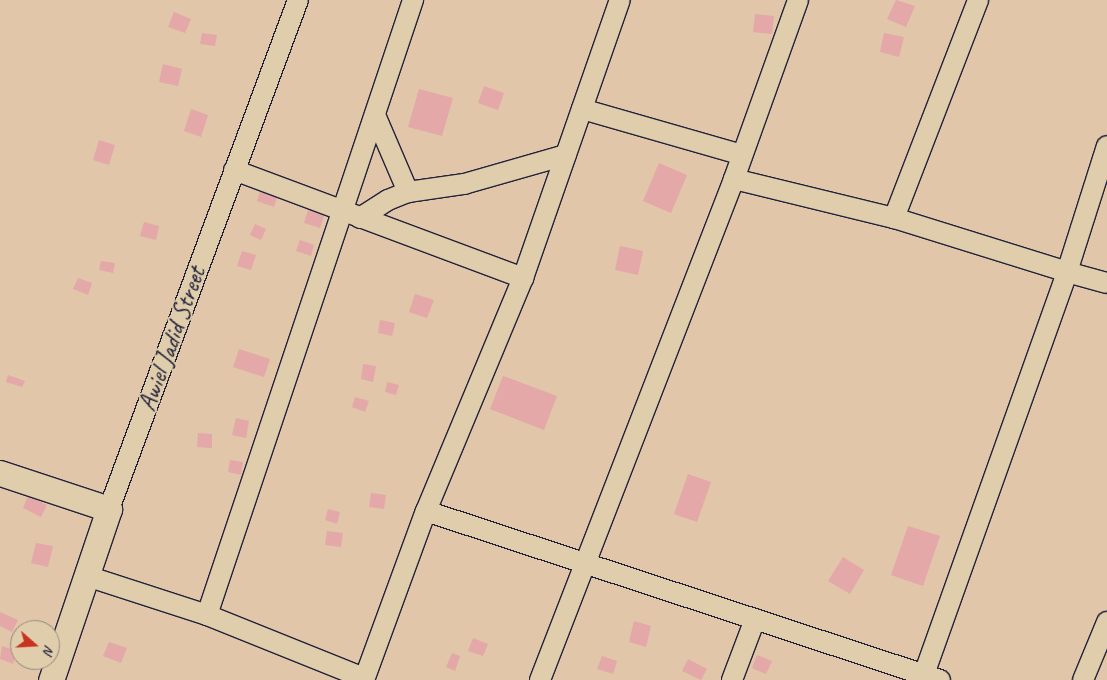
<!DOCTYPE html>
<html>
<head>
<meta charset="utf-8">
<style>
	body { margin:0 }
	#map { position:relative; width:1107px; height:680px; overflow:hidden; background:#e1c6aa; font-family:Caveat,sans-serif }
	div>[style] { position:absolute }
	.building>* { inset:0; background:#e3a8a7 }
	.roads { filter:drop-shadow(1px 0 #22223b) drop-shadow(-1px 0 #22223b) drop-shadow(0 1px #22223b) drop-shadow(0 -1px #22223b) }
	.minor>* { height:20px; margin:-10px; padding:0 10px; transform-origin:10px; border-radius:10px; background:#e0cdab }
	.tertiary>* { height:25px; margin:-12.5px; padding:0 12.5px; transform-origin:12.5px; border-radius:12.5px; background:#e0cdab }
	span { translate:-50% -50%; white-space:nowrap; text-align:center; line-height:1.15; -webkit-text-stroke:4px #e0cdab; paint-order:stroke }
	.street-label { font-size:25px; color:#22223b }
	.north { position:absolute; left:10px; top:620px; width:50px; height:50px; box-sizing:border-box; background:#e0cdab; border:1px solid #94897e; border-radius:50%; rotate:109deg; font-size:14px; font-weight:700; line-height:20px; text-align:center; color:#22223b }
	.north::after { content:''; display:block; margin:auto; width:18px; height:22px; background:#c8321e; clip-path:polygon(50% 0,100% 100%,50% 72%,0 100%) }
</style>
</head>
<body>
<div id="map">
	<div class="building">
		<i style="clip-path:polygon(896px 0,915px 6px,906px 27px,887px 19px)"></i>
		<i style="clip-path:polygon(174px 12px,191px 19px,185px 33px,168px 27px)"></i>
		<i style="clip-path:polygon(755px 14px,774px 16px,772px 34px,753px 32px)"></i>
		<i style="clip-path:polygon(202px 33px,217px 35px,215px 46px,200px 44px)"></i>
		<i style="clip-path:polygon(884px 33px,904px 37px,899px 57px,880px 52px)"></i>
		<i style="clip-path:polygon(163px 64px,182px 69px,178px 86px,159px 82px)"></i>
		<i style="clip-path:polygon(484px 86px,504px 93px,498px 110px,478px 103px)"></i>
		<i style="clip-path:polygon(419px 89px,453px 98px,442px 136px,408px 127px)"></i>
		<i style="clip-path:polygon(191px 109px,208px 115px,201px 137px,184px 131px)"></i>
		<i style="clip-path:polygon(99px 140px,115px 145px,109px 165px,93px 160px)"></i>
		<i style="clip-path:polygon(659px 163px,687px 175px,671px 213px,643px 201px)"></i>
		<i style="clip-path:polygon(262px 185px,279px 191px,274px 207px,257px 201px)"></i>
		<i style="clip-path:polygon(309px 207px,325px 213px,320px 228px,304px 223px)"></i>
		<i style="clip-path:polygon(144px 222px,159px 226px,156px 240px,140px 236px)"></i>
		<i style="clip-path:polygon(255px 224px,266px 229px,261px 240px,250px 235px)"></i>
		<i style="clip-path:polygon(300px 240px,314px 245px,311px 256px,296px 251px)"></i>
		<i style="clip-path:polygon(620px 246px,643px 251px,638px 275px,615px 270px)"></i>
		<i style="clip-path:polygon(242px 251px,256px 255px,251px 270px,237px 266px)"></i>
		<i style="clip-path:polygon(101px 261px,115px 263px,113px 273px,99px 270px)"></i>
		<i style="clip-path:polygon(78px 278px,92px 283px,88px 295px,73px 289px)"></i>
		<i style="clip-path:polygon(415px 294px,434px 300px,427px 318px,409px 312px)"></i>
		<i style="clip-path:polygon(380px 320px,395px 323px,392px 336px,378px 333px)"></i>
		<i style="clip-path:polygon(239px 349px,270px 359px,264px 377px,233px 367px)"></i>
		<i style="clip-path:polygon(363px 364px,376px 366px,373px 382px,361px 379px)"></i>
		<i style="clip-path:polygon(8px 375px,25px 381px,22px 387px,6px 382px)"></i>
		<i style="clip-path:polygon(503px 376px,557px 396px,544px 430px,490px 409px)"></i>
		<i style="clip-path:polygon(387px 382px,399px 385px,396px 395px,385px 392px)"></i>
		<i style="clip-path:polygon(355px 397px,369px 401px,365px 412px,352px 407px)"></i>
		<i style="clip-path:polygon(236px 418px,249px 421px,246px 438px,232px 435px)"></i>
		<i style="clip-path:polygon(198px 433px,212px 434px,212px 448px,197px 447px)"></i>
		<i style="clip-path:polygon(230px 460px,243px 462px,241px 475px,228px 472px)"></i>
		<i style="clip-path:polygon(688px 474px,711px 482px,697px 522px,674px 514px)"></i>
		<i style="clip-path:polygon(371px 493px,386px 495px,384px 509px,369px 507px)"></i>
		<i style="clip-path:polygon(28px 496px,47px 505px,41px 517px,23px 508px)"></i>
		<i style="clip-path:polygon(328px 509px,340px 512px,337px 524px,325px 520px)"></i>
		<i style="clip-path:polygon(908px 526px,940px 536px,923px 586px,891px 575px)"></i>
		<i style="clip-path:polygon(327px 531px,343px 533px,341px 547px,325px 545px)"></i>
		<i style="clip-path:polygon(36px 543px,53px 546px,48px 567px,31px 563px)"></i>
		<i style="clip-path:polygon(843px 557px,864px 570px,850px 594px,828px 581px)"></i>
		<i style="clip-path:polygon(0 612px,18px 620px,12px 632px,0 626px)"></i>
		<i style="clip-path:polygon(634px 621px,651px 626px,646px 647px,629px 642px)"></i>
		<i style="clip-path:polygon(473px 638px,488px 644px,483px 656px,468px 651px)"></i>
		<i style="clip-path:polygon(109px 642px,127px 648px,121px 663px,103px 656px)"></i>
		<i style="clip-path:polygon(2px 646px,17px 651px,13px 664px,0 659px)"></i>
		<i style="clip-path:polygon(452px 653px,460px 656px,455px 671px,446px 667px)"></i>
		<i style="clip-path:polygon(757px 655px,772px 661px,766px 674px,752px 668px)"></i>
		<i style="clip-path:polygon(602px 656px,617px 661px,613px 674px,597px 669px)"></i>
		<i style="clip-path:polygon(688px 659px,707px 669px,701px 680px,682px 671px)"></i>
	</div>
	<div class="roads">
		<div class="minor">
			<i style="left:582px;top:109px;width:166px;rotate:16deg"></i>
			<i style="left:375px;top:115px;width:84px;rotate:66.8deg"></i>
			<i style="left:234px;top:170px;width:309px;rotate:20.5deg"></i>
			<i style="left:734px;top:179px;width:165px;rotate:13.7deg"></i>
			<i style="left:894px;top:218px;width:181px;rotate:17.3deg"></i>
			<i style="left:1067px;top:272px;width:132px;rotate:-72.4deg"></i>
			<i style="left:360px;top:218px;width:33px;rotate:-33deg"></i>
			<i style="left:388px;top:200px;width:22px;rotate:-22deg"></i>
			<i style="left:408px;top:192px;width:57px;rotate:-8.1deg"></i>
			<i style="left:464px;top:184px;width:106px;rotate:-15.9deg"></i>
			<i style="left:894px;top:218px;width:234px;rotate:-68.9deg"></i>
			<i style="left:109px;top:509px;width:543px;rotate:-69.63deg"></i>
			<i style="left:426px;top:511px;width:541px;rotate:18.2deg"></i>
			<i style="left:87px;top:576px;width:126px;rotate:18deg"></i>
			<i style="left:207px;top:615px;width:169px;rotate:21.9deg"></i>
			<i style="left:207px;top:615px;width:649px;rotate:-71.48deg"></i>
			<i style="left:364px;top:680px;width:180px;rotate:-69.9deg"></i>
			<i style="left:426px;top:511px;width:252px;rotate:-67.4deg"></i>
			<i style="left:523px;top:278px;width:294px;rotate:-70.8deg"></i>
			<i style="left:540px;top:680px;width:537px;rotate:-68.83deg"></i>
			<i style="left:734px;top:179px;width:190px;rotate:-70.3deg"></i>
			<i style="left:732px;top:680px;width:65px;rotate:-69.3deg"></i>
			<i style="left:922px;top:680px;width:433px;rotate:-70.4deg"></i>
			<i style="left:1067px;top:272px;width:41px;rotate:15.4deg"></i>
			<i style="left:1083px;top:680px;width:63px;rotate:-67.5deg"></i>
		</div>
		<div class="tertiary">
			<i style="left:0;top:473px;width:115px;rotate:18.3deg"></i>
			<i style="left:109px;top:509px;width:181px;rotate:108.7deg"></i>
		</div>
	</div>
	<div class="street-label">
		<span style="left:172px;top:339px;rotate:-70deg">Awiel Jadid Street</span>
	</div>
	<div class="north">N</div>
</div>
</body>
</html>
